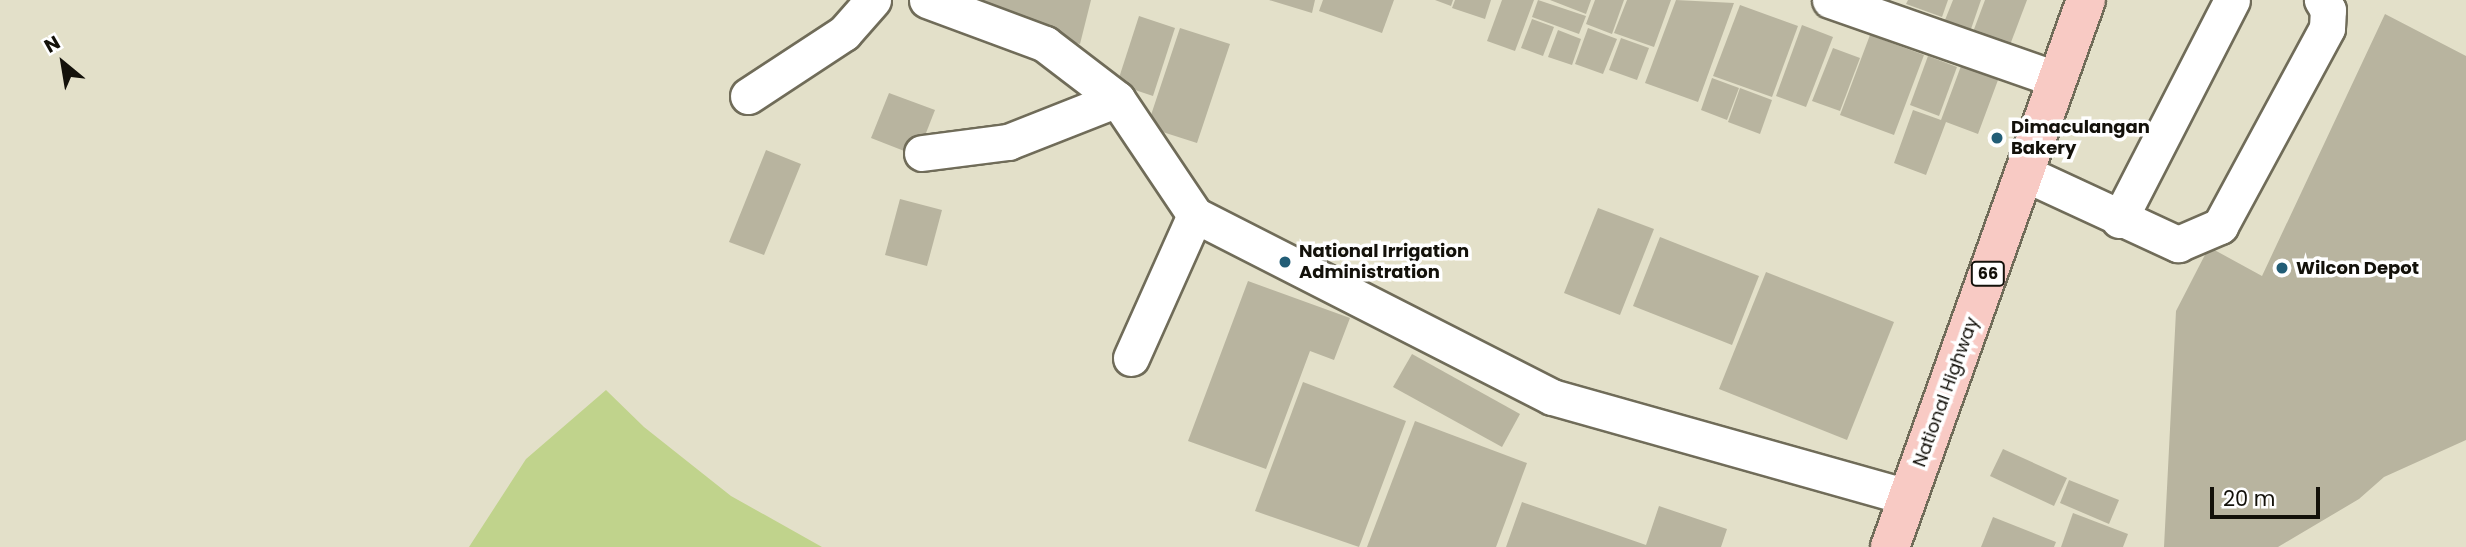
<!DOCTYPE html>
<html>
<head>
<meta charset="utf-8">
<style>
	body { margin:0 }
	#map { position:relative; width:2466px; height:547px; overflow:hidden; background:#e3e0c9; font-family:Poppins,sans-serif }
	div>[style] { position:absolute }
	.green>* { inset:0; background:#c0d38c }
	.building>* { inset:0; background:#b8b49f }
	.roads { filter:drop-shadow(2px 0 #706c59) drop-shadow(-2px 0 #706c59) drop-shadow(0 2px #706c59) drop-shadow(0 -2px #706c59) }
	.minor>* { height:35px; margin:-17.5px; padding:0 17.5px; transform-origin:17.5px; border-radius:17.5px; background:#fff }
	.major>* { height:38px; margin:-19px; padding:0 19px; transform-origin:19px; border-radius:19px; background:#f8cac4 }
	.dots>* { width:19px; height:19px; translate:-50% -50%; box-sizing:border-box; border:4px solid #fff; border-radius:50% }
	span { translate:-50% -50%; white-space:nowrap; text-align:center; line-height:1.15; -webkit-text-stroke:7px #fff; paint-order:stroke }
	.shield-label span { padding:2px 5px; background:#fff; border:2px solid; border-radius:5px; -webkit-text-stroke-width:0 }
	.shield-label { font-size:16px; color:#13110a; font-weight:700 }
	.poi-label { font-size:18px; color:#13110a; font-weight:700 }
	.left { translate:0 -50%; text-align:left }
	.street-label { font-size:18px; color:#13110a }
	.north { position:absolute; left:28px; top:28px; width:70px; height:70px; -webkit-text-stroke:5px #fff; paint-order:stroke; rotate:330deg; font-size:19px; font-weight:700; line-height:28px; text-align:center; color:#13110a }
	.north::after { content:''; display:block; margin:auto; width:24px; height:32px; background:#13110a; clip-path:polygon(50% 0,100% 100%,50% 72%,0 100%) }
	.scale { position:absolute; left:2210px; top:487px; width:110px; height:32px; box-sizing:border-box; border:4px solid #13110a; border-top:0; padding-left:9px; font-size:21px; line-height:24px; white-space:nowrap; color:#13110a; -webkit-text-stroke:5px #fff; paint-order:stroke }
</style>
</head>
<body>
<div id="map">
	<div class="green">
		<i style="clip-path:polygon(606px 390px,644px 427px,731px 496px,822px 547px,469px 547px,526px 459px)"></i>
	</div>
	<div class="building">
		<i style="clip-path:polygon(947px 0,1091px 0,1080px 44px,944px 10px)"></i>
		<i style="clip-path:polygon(1269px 0,1315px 0,1312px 13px)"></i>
		<i style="clip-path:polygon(1323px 0,1394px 0,1382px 33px,1319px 11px)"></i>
		<i style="clip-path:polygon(1435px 0,1453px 0,1451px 6px)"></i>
		<i style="clip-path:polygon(1455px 0,1491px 0,1485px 19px,1452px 8px)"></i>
		<i style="clip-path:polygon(1502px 0,1534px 0,1515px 51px,1487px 41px)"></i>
		<i style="clip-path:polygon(1538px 0,1586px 16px,1579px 34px,1532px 17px)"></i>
		<i style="clip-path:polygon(1550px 0,1591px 0,1586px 14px)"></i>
		<i style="clip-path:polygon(1595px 0,1624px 0,1612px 34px,1586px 24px)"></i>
		<i style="clip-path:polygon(1627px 0,1671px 0,1654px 47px,1614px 33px)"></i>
		<i style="clip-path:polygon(1676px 0,1734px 3px,1698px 102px,1645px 83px)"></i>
		<i style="clip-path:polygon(1908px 0,1948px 0,1942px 17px,1906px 4px)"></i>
		<i style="clip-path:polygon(1953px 0,1981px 0,1971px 29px,1945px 20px)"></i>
		<i style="clip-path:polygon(1985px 0,2027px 0,2010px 45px,1973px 32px)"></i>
		<i style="clip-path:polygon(1740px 5px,1798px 26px,1772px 97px,1713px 76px)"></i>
		<i style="clip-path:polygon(2385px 14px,2466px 56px,2466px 440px,2384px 477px,2359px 499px,2278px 547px,2164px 547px,2176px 311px,2209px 247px,2262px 276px)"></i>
		<i style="clip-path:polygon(1139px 16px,1175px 28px,1153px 96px,1117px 84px)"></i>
		<i style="clip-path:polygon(1532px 19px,1554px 27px,1543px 56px,1521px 48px)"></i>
		<i style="clip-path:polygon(1802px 25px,1833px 37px,1806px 107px,1776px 96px)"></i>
		<i style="clip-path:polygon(1180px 28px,1230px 44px,1197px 143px,1147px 127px)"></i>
		<i style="clip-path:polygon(1588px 28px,1617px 39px,1603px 74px,1575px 64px)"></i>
		<i style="clip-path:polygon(1558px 30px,1581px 39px,1572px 65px,1548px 57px)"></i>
		<i style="clip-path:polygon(1870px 35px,1924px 55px,1894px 135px,1840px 115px)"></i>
		<i style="clip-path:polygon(1621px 38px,1649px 48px,1637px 80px,1609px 70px)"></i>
		<i style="clip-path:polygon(1833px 48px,1860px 58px,1840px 111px,1812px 101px)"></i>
		<i style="clip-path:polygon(1928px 56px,1957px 67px,1939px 116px,1910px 105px)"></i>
		<i style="clip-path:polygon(1961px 66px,1998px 80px,1978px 134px,1946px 122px,1926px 175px,1894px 163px,1913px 110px,1941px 120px)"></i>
		<i style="clip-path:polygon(1712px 78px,1739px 88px,1727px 120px,1701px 110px)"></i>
		<i style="clip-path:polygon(1740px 88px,1772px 100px,1760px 134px,1728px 122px)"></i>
		<i style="clip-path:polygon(889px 93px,935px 110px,917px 156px,871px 138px)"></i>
		<i style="clip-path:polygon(766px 150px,801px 164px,764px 255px,729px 242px)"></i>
		<i style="clip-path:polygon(900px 199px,942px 210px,927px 266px,885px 255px)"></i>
		<i style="clip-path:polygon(1598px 208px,1654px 229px,1620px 315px,1564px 293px)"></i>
		<i style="clip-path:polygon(1660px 237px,1759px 276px,1732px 345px,1633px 306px)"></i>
		<i style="clip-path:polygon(1766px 272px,1894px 322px,1847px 440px,1719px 389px)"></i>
		<i style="clip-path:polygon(1248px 281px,1350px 318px,1334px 360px,1310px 351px,1266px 469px,1188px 441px)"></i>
		<i style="clip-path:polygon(1412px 354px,1520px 414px,1502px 447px,1393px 387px)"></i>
		<i style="clip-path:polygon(1303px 382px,1406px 421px,1359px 547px,1255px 511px)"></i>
		<i style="clip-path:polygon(1415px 421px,1527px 463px,1496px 547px,1367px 547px)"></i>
		<i style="clip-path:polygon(2003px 449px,2067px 478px,2054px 506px,1990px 476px)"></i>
		<i style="clip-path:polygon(2069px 480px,2119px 500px,2109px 524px,2060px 503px)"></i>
		<i style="clip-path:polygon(1522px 502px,1646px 545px,1659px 506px,1727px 529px,1721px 547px,1506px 547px)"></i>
		<i style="clip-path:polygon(2073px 513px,2128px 534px,2123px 547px,2061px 547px)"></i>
		<i style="clip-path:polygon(1993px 517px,2056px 542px,2054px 547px,1981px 547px)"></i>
	</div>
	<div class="roads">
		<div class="minor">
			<i style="left:927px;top:0;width:126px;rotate:20.4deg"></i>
			<i style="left:1045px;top:44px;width:91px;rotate:37.4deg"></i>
			<i style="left:1117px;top:99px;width:140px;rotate:56.1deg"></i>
			<i style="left:1195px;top:215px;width:401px;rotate:27deg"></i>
			<i style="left:1552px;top:397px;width:370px;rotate:15.7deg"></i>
			<i style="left:1830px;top:0;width:239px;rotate:19.3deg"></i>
			<i style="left:748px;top:96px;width:115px;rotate:-33.3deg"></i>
			<i style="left:844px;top:33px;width:44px;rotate:-48.7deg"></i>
			<i style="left:922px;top:153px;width:87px;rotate:-7.3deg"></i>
			<i style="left:1008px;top:142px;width:117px;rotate:-21.5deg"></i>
			<i style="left:2024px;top:173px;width:170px;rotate:24.8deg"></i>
			<i style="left:2178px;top:244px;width:46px;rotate:-23.2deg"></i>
			<i style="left:2220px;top:226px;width:225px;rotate:-61.6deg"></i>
			<i style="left:2327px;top:28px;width:18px;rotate:-87deg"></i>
			<i style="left:2328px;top:10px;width:12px;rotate:-121deg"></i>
			<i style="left:2119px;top:220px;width:247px;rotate:-62.8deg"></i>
			<i style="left:1131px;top:358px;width:157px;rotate:-65.9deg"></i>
		</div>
		<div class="major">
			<i style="left:1890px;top:547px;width:581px;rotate:-70.29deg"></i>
		</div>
	</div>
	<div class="dots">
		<i style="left:1997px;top:138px;background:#225d76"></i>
		<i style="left:1285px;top:262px;background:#225d76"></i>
		<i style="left:2282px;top:268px;background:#225d76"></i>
	</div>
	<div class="shield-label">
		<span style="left:1988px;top:274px">66</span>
	</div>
	<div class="poi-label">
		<span class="left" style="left:2011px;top:138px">Dimaculangan<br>Bakery</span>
		<span class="left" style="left:1299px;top:262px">National Irrigation<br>Administration</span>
		<span class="left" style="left:2296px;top:268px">Wilcon Depot</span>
	</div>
	<div class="street-label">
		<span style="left:1946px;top:392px;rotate:-70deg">National Highway</span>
	</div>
	<div class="north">N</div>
	<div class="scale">20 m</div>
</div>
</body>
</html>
